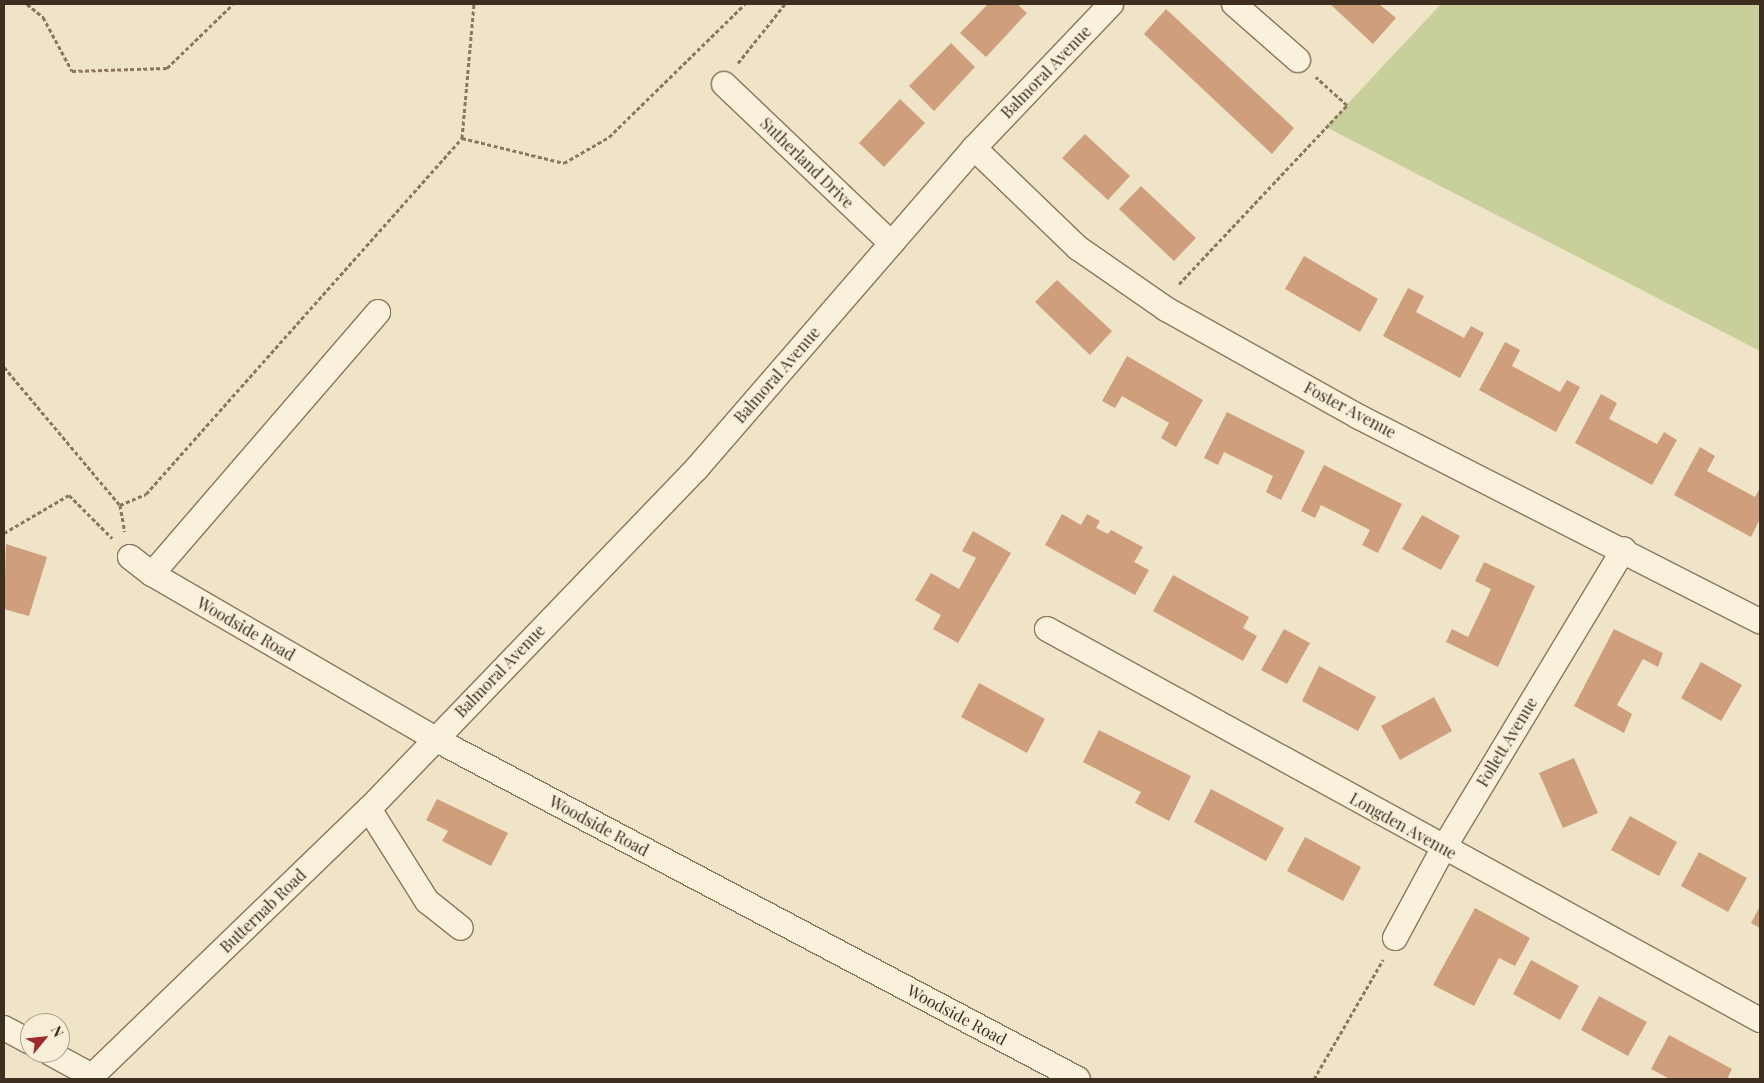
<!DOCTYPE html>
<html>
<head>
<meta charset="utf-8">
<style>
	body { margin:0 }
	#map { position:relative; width:1764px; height:1083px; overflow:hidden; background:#f0e4c8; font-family:"Playfair Display",serif }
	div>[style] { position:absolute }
	.green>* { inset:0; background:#c9cf9b }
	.building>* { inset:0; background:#cf9f7d }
	.path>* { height:3px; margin-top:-1.5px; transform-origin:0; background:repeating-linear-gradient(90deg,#8d765c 0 4px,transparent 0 6.5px) }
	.roads { filter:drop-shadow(1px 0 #8d765c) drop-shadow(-1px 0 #8d765c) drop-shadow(0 1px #8d765c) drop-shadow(0 -1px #8d765c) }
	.minor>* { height:24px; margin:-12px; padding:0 12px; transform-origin:12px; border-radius:12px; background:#faf1dc }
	span { translate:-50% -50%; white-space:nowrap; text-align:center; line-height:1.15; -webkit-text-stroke:4px #f7eed8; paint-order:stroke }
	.street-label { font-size:16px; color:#3d2e20 }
	.frame { position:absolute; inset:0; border:5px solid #3d2e20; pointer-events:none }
	.north { position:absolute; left:20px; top:1013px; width:50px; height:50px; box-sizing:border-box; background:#f7eed8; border:1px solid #ada18e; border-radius:50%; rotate:62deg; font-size:14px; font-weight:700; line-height:20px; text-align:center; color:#3d2e20 }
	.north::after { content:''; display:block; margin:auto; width:18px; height:22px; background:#9e2a2b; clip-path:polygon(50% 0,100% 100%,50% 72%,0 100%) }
</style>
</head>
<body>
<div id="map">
	<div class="green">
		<i style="clip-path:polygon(1441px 4px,1760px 4px,1760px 351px,1326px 127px)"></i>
	</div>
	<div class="building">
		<i style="clip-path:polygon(988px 4px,1017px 4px,1027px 13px,986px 57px,960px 33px)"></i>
		<i style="clip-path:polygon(1330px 4px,1379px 4px,1396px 18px,1373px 44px)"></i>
		<i style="clip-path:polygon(1166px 9px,1294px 128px,1272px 154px,1144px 34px)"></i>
		<i style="clip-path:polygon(951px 43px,975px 67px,934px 111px,909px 86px)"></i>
		<i style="clip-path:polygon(900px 99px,925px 123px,884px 167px,859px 143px)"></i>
		<i style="clip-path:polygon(1085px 134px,1130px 176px,1108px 200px,1062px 158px)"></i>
		<i style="clip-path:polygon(1141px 186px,1196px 238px,1174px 261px,1119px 209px)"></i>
		<i style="clip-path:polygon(1304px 256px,1378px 299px,1360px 332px,1285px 289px)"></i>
		<i style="clip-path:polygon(1057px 280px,1112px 331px,1090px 355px,1035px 302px)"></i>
		<i style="clip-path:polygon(1408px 288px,1424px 296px,1416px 312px,1464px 338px,1471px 326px,1484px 333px,1460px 378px,1383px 336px)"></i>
		<i style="clip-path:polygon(1505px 342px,1520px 350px,1512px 366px,1560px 392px,1567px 380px,1580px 387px,1556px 432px,1479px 390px)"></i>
		<i style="clip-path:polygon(1127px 356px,1203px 400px,1176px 447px,1161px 438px,1169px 423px,1122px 396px,1115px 408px,1102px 401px)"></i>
		<i style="clip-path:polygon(1601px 394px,1617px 403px,1609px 419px,1657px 444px,1664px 432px,1677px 440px,1652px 485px,1575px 443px)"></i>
		<i style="clip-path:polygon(1227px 412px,1305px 451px,1281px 500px,1266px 492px,1273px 476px,1224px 452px,1218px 465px,1204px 458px)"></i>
		<i style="clip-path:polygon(1700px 447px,1715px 456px,1707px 471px,1755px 497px,1760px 488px,1760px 519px,1751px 537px,1674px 495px)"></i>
		<i style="clip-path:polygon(1324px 465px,1402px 504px,1378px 553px,1362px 545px,1370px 530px,1321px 505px,1315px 518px,1301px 511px)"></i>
		<i style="clip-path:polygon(1062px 514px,1081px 525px,1087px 514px,1100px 521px,1096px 528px,1108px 534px,1111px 530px,1143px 547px,1134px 562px,1149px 570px,1135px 595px,1045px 545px)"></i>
		<i style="clip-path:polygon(1422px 515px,1460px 536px,1441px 570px,1402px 549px)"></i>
		<i style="clip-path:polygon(973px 531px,1011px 553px,958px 643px,933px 629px,941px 615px,915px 600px,931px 573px,959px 589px,976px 558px,962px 551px)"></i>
		<i style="clip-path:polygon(6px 544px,47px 557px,29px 616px,4px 609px)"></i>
		<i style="clip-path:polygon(1484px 562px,1535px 586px,1498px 667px,1446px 642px,1452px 629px,1468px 637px,1482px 608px,1491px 589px,1475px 581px)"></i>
		<i style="clip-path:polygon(1173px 575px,1249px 617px,1243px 628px,1257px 636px,1243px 661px,1153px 611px)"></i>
		<i style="clip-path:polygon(1284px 629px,1310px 643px,1287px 684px,1261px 670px)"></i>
		<i style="clip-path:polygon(1614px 629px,1663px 653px,1658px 667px,1643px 659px,1617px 705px,1632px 714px,1624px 733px,1574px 706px)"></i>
		<i style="clip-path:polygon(1701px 662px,1742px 685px,1721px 721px,1681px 698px)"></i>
		<i style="clip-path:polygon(1319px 666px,1376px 697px,1358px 731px,1302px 701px)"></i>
		<i style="clip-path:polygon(979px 683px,1045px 719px,1027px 753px,961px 717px)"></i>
		<i style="clip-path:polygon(1434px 697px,1452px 731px,1400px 760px,1381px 726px)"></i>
		<i style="clip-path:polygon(1099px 730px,1191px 776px,1169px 821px,1135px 803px,1141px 792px,1083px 762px)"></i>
		<i style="clip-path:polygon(1574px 758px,1598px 813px,1563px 828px,1539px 773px)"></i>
		<i style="clip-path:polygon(1211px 789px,1284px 828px,1266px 861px,1194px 822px)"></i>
		<i style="clip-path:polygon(437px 799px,508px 833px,491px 866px,442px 841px,448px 831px,426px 820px)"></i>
		<i style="clip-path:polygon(1630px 816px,1677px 842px,1659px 876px,1611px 850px)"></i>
		<i style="clip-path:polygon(1305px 837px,1361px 867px,1343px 901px,1287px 871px)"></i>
		<i style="clip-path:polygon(1699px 852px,1747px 878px,1728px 912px,1681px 886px)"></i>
		<i style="clip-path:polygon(1760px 906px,1760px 928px,1751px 923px)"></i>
		<i style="clip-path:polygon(1475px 908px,1530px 938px,1515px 966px,1499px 958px,1474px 1006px,1433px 985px)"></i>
		<i style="clip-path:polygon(1531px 960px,1579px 986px,1560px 1020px,1513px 994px)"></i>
		<i style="clip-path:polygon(1599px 996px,1647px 1022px,1628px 1056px,1581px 1030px)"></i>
		<i style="clip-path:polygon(1669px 1035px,1732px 1069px,1727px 1079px,1670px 1079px,1651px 1069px)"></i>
	</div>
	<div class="path">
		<i style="left:27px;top:4px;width:21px;rotate:39deg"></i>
		<i style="left:43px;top:17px;width:61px;rotate:61.8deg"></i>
		<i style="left:72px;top:71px;width:95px;rotate:-1.8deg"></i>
		<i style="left:167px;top:68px;width:92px;rotate:-44.1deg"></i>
		<i style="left:738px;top:63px;width:75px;rotate:-51.5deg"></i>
		<i style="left:462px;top:138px;width:105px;rotate:13.8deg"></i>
		<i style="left:564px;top:163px;width:52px;rotate:-30deg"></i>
		<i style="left:609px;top:137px;width:190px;rotate:-44.4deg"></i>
		<i style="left:1179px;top:284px;width:245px;rotate:-46.8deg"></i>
		<i style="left:1347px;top:105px;width:42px;rotate:-137.9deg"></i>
		<i style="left:4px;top:367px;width:180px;rotate:50deg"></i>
		<i style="left:120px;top:505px;width:27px;rotate:80deg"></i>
		<i style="left:120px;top:505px;width:28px;rotate:-23deg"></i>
		<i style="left:146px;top:494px;width:476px;rotate:-48.4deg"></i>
		<i style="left:462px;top:138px;width:135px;rotate:-84.9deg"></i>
		<i style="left:4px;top:533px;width:75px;rotate:-30.3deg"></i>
		<i style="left:69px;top:495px;width:61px;rotate:45deg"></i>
		<i style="left:1314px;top:1079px;width:138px;rotate:-59.9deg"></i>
	</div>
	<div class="roads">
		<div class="minor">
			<i style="left:1234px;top:4px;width:85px;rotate:41.2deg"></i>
			<i style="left:724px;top:84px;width:231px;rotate:43.6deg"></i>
			<i style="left:974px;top:148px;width:144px;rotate:43.9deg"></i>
			<i style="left:1078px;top:248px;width:107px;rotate:34.7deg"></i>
			<i style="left:1166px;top:309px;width:221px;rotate:29.2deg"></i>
			<i style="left:1359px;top:417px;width:450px;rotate:27deg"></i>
			<i style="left:130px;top:557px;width:28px;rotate:38deg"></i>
			<i style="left:152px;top:574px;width:328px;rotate:30.2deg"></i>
			<i style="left:435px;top:739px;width:727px;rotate:27.87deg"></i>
			<i style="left:152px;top:574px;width:346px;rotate:-49.2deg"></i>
			<i style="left:1047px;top:629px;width:813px;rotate:28.74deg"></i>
			<i style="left:369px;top:809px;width:109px;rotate:57.8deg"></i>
			<i style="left:427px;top:901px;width:43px;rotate:38.5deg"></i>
			<i style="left:1395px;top:938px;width:101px;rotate:-61.7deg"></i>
			<i style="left:1443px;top:849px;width:350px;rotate:-58.9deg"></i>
			<i style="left:4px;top:1028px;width:30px;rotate:28deg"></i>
			<i style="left:50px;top:1053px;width:48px;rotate:28.7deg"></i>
			<i style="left:89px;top:1079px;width:389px;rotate:-44deg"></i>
			<i style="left:369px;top:809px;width:473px;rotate:-46.1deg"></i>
			<i style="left:697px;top:468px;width:423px;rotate:-49.1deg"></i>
			<i style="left:974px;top:148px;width:199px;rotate:-46.4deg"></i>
		</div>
	</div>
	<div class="street-label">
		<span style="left:1046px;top:72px;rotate:-46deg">Balmoral Avenue</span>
		<span style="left:807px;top:163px;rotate:44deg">Sutherland Drive</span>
		<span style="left:777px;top:375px;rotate:-49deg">Balmoral Avenue</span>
		<span style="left:1350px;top:410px;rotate:28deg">Foster Avenue</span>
		<span style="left:246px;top:629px;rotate:30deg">Woodside Road</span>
		<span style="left:500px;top:671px;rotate:-46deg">Balmoral Avenue</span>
		<span style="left:1507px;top:742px;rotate:-59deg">Follett Avenue</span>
		<span style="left:599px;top:826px;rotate:28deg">Woodside Road</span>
		<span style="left:1403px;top:826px;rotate:29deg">Longden Avenue</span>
		<span style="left:263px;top:911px;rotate:-44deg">Butternab Road</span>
		<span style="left:957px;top:1015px;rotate:28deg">Woodside Road</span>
	</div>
	<div class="frame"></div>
	<div class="north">N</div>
</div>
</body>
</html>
